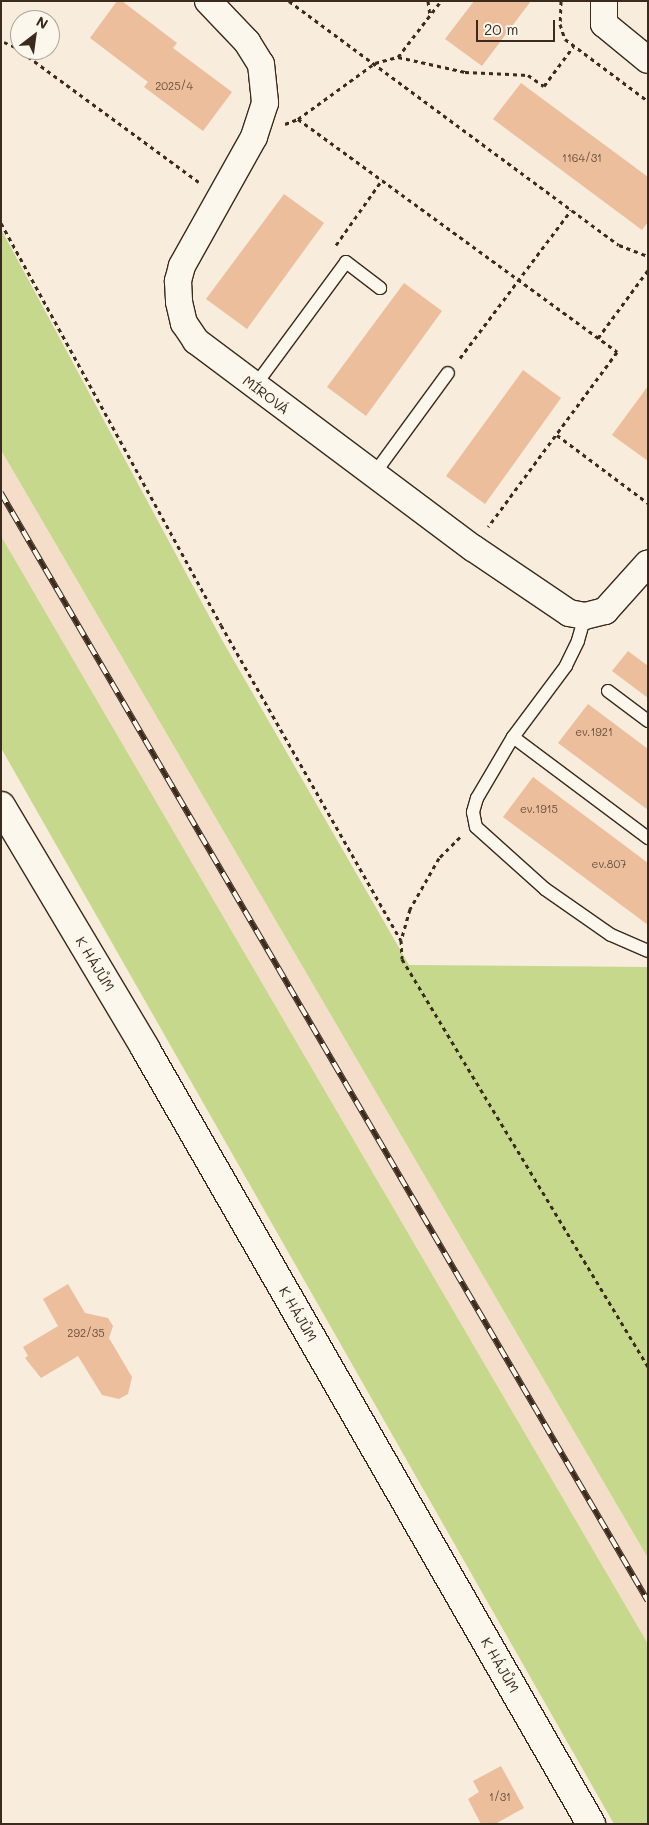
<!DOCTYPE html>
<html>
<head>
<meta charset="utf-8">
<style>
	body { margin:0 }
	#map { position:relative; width:649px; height:1825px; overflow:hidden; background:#f8ecdc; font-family:Mali,sans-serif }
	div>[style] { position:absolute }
	.built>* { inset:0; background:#f4dec9 }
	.green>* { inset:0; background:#c5d88c }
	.building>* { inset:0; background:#ecbe9c }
	.path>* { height:3px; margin-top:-1.5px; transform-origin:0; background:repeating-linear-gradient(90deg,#3b2a1e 0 4px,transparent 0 8px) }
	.roads { filter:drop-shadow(1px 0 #3b2a1e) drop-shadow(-1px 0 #3b2a1e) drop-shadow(0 1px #3b2a1e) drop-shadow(0 -1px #3b2a1e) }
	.service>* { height:12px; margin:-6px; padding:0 6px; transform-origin:6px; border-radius:6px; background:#fbf7ec }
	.minor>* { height:26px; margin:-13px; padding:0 13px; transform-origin:13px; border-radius:13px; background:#fbf7ec }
	.tertiary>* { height:28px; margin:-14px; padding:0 14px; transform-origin:14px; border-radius:14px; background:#fbf7ec }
	.rail>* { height:5.5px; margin-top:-2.75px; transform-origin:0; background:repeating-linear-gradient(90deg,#fbf7ec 0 11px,#3b2a1e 0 22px); box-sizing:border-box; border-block:1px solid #3b2a1e }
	span { translate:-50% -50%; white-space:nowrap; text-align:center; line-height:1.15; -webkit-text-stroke:5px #fbf7ec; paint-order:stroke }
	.number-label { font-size:11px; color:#674f3e }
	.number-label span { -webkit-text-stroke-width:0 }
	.street-label { font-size:14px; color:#3b2a1e }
	.frame { position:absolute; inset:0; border:2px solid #3b2a1e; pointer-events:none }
	.north { position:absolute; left:10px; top:10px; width:50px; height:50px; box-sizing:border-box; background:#fbf7ec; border:1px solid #aea59a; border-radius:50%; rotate:30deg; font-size:14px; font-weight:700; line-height:20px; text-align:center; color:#3b2a1e }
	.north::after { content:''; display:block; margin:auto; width:18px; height:22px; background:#3b2a1e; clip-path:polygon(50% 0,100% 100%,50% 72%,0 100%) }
	.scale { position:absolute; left:476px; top:20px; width:79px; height:22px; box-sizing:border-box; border:2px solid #3b2a1e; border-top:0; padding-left:6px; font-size:15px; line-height:18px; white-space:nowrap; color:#3b2a1e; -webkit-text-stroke:4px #fbf7ec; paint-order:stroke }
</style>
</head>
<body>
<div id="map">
	<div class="built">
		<i style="clip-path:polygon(1px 450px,648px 1558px,648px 1644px,1px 536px)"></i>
	</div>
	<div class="green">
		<i style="clip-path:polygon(1px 229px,222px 640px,409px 965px,648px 967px,648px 1558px,1px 450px)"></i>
		<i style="clip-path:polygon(1px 536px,648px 1644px,648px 1824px,614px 1824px,1px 748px)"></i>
	</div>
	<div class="building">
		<i style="clip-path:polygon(117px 1px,122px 1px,177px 43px,173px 48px,232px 92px,203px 131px,144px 87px,148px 82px,90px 38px)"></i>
		<i style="clip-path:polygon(474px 1px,531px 1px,482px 66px,445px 39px)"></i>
		<i style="clip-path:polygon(521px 83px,648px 177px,648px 222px,642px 230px,493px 119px)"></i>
		<i style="clip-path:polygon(284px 194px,324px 223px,247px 329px,206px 299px)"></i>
		<i style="clip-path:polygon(404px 283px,442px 311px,366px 416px,327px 387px)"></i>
		<i style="clip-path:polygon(523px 370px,561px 398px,485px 504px,446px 476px)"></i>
		<i style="clip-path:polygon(648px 386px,648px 461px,612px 435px)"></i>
		<i style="clip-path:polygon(628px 651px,648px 666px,648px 698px,612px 671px)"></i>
		<i style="clip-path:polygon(588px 704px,648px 749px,648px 810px,558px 743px)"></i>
		<i style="clip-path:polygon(533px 777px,648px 863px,648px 925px,503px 817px)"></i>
		<i style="clip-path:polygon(68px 1284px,85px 1313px,108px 1318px,113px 1326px,109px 1338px,132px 1377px,128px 1394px,119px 1399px,102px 1395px,78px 1356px,41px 1378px,25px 1358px,28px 1356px,23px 1347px,58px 1326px,43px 1299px)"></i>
		<i style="clip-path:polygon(501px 1766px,524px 1808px,495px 1824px,481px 1824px,468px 1799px,479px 1792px,473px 1781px)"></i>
	</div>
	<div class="path">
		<i style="left:289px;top:1px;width:410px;rotate:36.5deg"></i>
		<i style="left:619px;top:245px;width:31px;rotate:21deg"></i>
		<i style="left:428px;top:1px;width:14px;rotate:82deg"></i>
		<i style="left:561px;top:1px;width:23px;rotate:92deg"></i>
		<i style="left:560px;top:24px;width:16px;rotate:72deg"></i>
		<i style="left:565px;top:39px;width:104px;rotate:36.8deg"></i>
		<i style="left:4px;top:42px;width:12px;rotate:24deg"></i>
		<i style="left:15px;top:47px;width:228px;rotate:36.3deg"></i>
		<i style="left:398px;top:57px;width:69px;rotate:12.6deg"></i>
		<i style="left:465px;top:72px;width:63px;rotate:2.7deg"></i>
		<i style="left:528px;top:75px;width:19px;rotate:35deg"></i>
		<i style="left:544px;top:86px;width:49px;rotate:-53.4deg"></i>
		<i style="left:298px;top:119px;width:95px;rotate:-36deg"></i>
		<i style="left:375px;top:63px;width:24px;rotate:-15deg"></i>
		<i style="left:398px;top:57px;width:71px;rotate:-52.5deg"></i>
		<i style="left:285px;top:124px;width:14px;rotate:-21deg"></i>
		<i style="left:298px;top:119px;width:395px;rotate:36.1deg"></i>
		<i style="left:617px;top:352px;width:217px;rotate:126.4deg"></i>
		<i style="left:1px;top:223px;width:458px;rotate:61.3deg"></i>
		<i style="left:221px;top:625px;width:363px;rotate:60.3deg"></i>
		<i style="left:336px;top:245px;width:80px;rotate:-54.7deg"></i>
		<i style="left:598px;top:338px;width:84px;rotate:-53.7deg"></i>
		<i style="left:460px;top:358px;width:185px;rotate:-53.1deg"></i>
		<i style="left:557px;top:435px;width:114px;rotate:36.8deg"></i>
		<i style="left:460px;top:837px;width:30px;rotate:135deg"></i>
		<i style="left:439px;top:858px;width:59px;rotate:119.6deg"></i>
		<i style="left:410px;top:909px;width:32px;rotate:106deg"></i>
		<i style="left:401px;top:940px;width:19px;rotate:87deg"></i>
		<i style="left:402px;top:959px;width:476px;rotate:58.9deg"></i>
	</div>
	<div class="roads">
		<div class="service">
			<i style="left:254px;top:387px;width:155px;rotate:-53.6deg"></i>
			<i style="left:346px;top:262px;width:43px;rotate:37.4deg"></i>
			<i style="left:374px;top:474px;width:125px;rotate:-53.8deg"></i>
			<i style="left:585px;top:616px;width:26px;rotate:106deg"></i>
			<i style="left:578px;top:641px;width:28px;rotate:116deg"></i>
			<i style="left:566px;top:666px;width:89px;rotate:126.7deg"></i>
			<i style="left:513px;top:737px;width:71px;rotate:120.5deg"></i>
			<i style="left:477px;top:798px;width:15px;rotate:106deg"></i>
			<i style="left:473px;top:812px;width:15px;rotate:79deg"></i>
			<i style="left:476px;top:827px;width:93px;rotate:41.9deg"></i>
			<i style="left:545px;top:889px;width:80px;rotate:34.9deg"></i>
			<i style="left:611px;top:935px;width:40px;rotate:23.4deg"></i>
			<i style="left:608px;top:691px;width:50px;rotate:36.9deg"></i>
			<i style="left:513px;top:737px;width:169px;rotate:36.8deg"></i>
		</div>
		<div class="minor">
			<i style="left:208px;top:1px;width:57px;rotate:46.4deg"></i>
			<i style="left:247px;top:42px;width:26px;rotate:58deg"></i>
			<i style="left:261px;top:64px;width:39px;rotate:84deg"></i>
			<i style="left:265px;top:103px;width:36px;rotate:108deg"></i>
			<i style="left:254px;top:137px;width:148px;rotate:119.2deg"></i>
			<i style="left:182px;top:266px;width:16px;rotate:105deg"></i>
			<i style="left:178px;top:281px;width:21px;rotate:87deg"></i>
			<i style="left:179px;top:302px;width:22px;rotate:77deg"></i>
			<i style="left:184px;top:323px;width:22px;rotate:56deg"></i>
			<i style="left:196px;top:341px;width:346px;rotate:36.8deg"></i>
			<i style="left:473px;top:548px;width:116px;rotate:34.1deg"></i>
			<i style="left:569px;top:613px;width:16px;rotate:11deg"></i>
			<i style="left:585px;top:616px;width:21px;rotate:-14deg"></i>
			<i style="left:605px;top:611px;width:64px;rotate:-48.1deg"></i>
			<i style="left:604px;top:1px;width:23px;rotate:90deg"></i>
			<i style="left:604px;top:24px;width:57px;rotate:39.3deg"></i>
		</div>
		<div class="tertiary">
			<i style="left:1px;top:806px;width:282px;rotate:59.2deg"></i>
			<i style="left:145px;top:1048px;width:895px;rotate:60.11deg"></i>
		</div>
	</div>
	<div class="rail">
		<i style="left:1px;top:493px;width:1283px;rotate:59.72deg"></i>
	</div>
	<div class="number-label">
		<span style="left:174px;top:86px">2025/4</span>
		<span style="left:582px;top:158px">1164/31</span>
		<span style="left:594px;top:732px">ev.1921</span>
		<span style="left:539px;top:809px">ev.1915</span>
		<span style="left:609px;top:864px">ev.807</span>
		<span style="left:86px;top:1333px">292/35</span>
		<span style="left:500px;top:1797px">1/31</span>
	</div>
	<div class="street-label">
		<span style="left:266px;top:395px;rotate:37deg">MÍROVÁ</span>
		<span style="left:95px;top:964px;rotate:59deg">K HÁJŮM</span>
		<span style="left:298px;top:1314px;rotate:60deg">K HÁJŮM</span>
		<span style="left:500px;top:1665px;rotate:60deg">K HÁJŮM</span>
	</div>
	<div class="frame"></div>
	<div class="north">N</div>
	<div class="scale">20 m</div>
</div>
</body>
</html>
